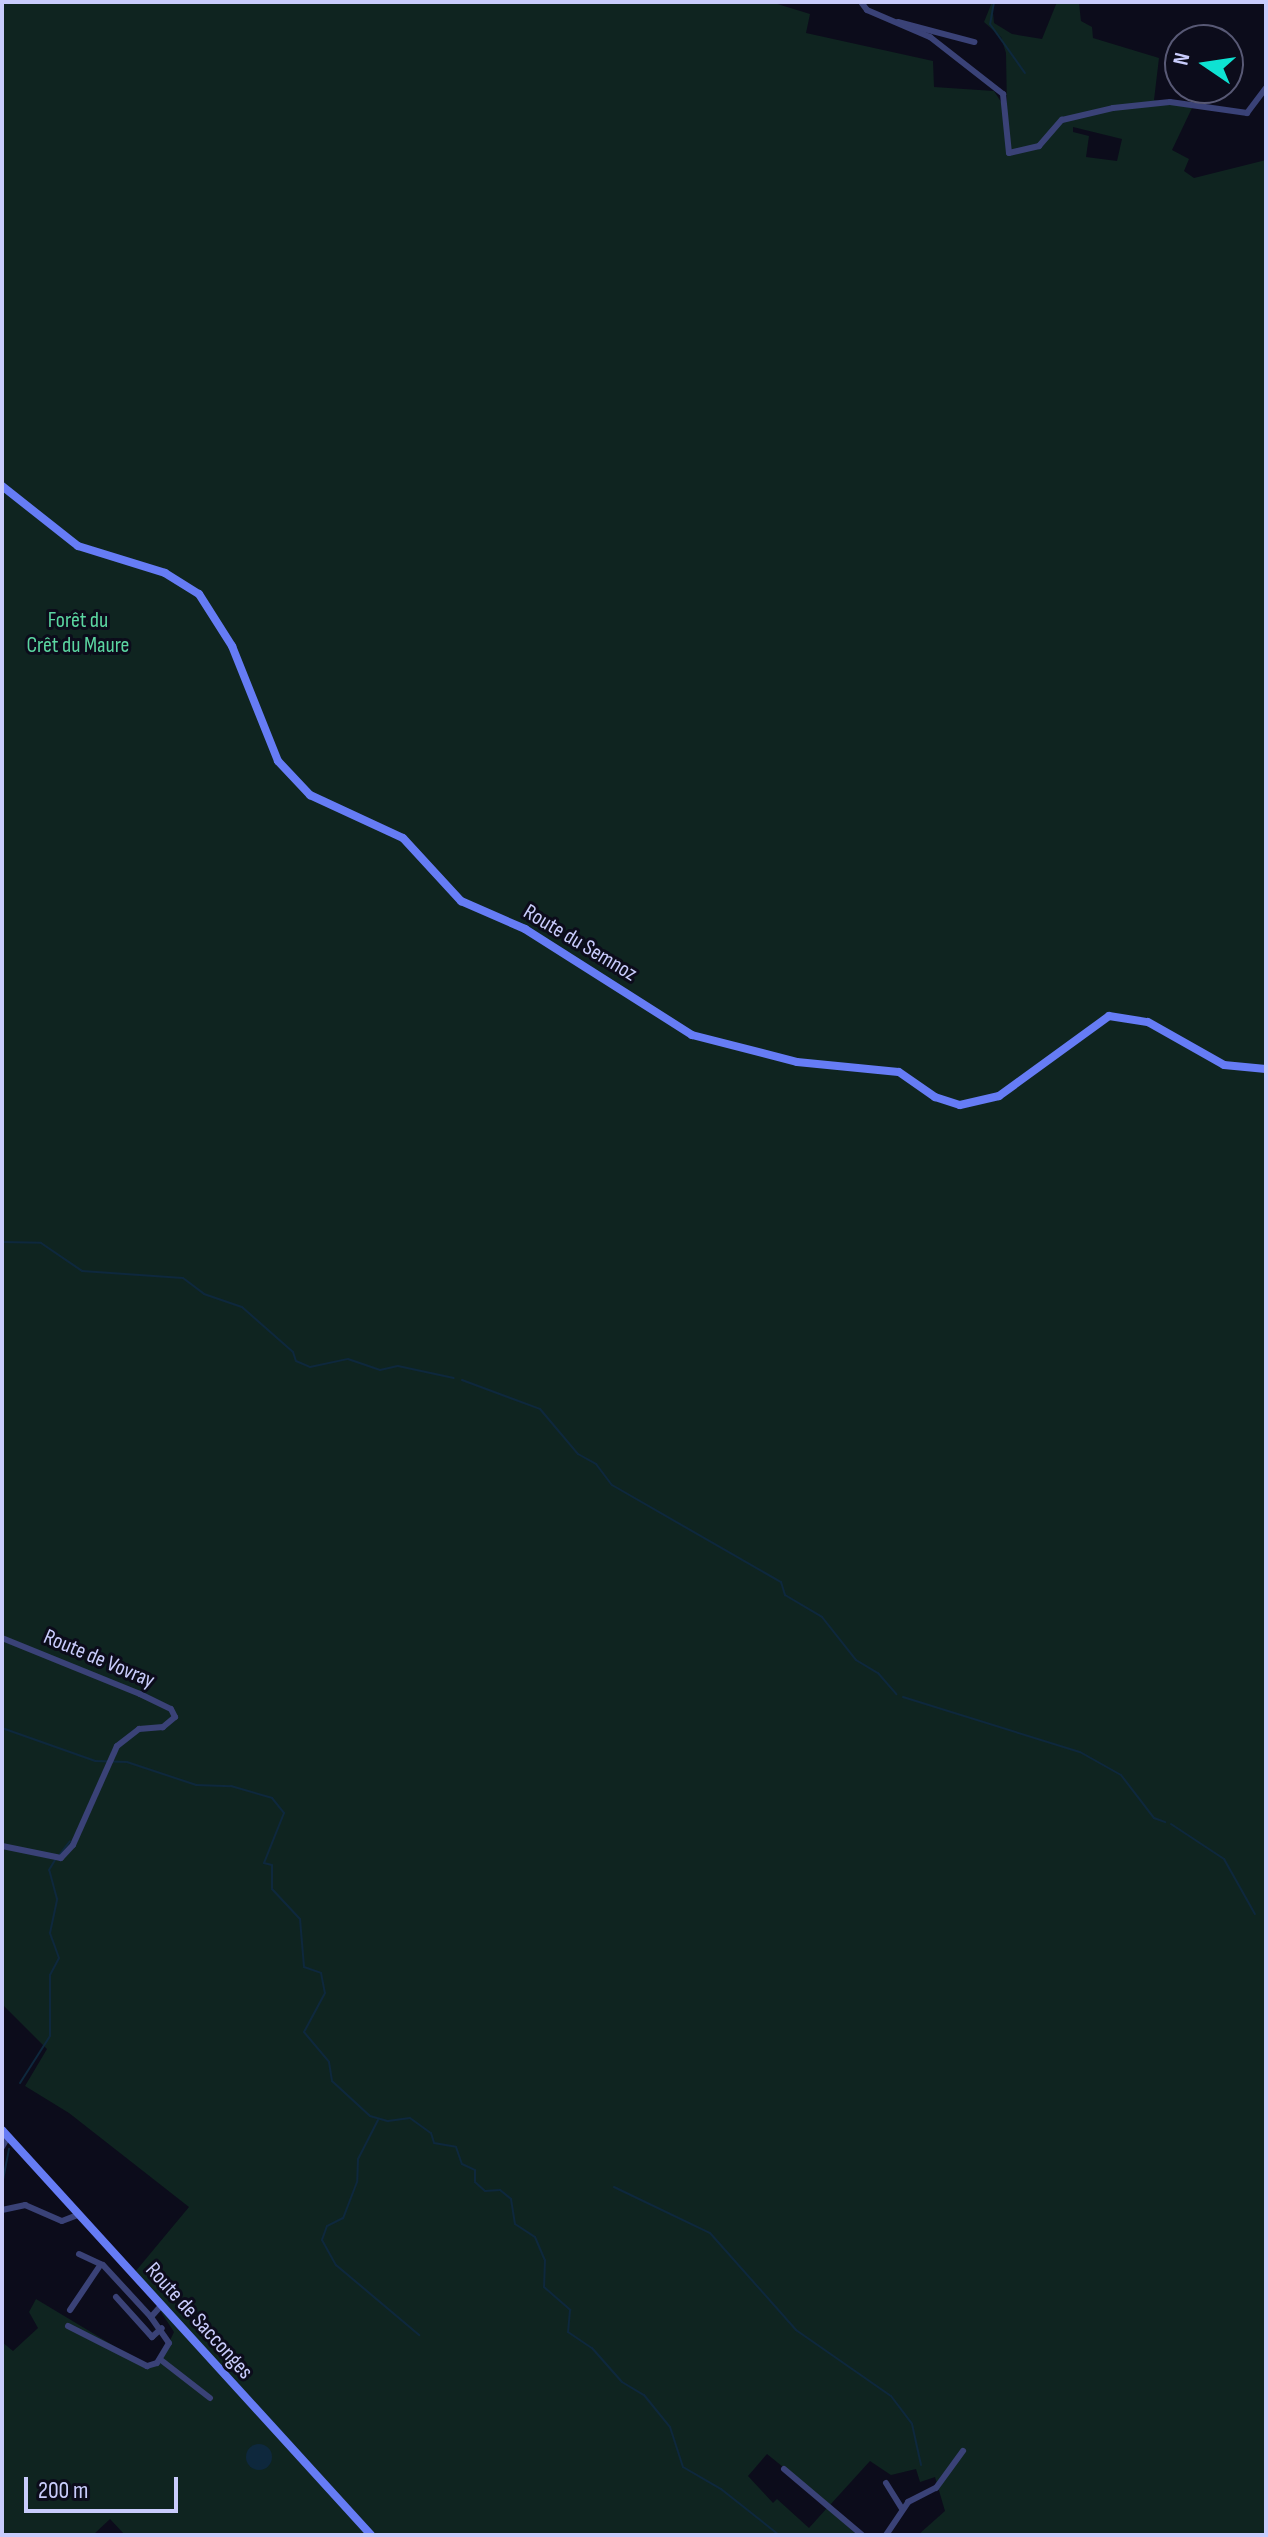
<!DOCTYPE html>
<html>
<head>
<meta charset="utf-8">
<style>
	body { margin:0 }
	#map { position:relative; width:1268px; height:2537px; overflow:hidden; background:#0c0c1b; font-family:"Sofia Sans Condensed",sans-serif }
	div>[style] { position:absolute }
	.green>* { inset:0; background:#0f2420 }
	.water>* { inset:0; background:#0e283d }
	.round { border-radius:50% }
	.stream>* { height:2px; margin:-1px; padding:0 1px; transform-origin:1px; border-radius:1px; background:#0e283d }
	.street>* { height:6px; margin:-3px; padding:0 3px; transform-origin:3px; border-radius:3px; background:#3a4277 }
	.secondary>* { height:8px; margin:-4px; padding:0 4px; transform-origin:4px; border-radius:4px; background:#667cf5 }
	span { translate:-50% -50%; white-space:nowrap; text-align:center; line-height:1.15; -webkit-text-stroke:6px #0c0c1b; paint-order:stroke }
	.park-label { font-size:22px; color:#5bd6a1 }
	.street-label { font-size:22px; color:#c9ccfc }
	.frame { position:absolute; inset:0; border:4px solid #c9ccfc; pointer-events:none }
	.north { position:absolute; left:1164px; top:24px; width:80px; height:80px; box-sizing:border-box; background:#0c0c1b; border:2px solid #585975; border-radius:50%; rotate:283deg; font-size:22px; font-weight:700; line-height:32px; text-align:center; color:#c9ccfc }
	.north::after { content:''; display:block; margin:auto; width:28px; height:36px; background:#0ee2d2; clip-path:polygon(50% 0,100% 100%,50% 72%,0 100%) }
	.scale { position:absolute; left:24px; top:2477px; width:154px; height:36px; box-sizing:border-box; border:4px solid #c9ccfc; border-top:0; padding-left:10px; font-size:24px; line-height:28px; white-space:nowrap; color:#c9ccfc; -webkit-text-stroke:6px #0c0c1b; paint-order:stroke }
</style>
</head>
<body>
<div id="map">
	<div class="green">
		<i style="clip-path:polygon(evenodd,2px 2px,771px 2px,810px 14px,806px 33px,933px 61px,934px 87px,994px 91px,1007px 111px,1006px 53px,1001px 37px,984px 22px,992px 2px,994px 23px,1012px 34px,1042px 39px,1057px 2px,1074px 2px,1079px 3px,1081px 21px,1092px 27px,1093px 38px,1159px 58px,1154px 100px,1192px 108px,1172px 150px,1189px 159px,1184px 171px,1194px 178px,1266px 160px,1266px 2535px,918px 2535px,945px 2511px,935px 2477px,920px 2482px,916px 2469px,891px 2475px,870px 2461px,830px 2505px,767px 2454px,748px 2476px,773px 2503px,777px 2499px,809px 2528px,827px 2508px,857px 2535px,125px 2535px,110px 2519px,93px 2535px,2px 2535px,2px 2342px,13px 2351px,38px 2328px,29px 2312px,36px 2299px,149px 2367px,161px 2359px,174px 2332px,135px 2272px,189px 2207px,69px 2113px,25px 2086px,47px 2049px,2px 2004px,2px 2px,1073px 127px,1122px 139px,1117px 161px,1086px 157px,1089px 136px,1073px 132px,1073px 127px)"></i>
	</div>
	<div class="water">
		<i class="round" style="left:246px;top:2444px;width:26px;height:26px"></i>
	</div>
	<div class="stream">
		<i style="left:994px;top:2px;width:22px;rotate:100deg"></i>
		<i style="left:990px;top:24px;width:60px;rotate:54.5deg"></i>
		<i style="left:2px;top:1242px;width:39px;rotate:1deg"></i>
		<i style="left:41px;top:1243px;width:50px;rotate:34.3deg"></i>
		<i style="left:82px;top:1271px;width:101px;rotate:4deg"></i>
		<i style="left:183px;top:1278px;width:26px;rotate:37deg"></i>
		<i style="left:204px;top:1294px;width:40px;rotate:18.9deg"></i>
		<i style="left:242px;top:1307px;width:68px;rotate:41.4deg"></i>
		<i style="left:293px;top:1352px;width:9px;rotate:72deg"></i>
		<i style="left:296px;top:1361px;width:15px;rotate:23deg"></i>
		<i style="left:310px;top:1367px;width:39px;rotate:-12deg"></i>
		<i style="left:348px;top:1359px;width:34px;rotate:19deg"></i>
		<i style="left:380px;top:1370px;width:18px;rotate:-13deg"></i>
		<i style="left:398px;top:1366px;width:57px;rotate:12.1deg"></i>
		<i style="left:462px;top:1380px;width:83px;rotate:20.4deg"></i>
		<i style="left:540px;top:1409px;width:59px;rotate:49.8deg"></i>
		<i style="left:578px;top:1454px;width:21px;rotate:29deg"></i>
		<i style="left:596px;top:1464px;width:26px;rotate:53deg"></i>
		<i style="left:612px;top:1485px;width:195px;rotate:29.9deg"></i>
		<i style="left:781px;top:1582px;width:14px;rotate:73deg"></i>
		<i style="left:785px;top:1595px;width:43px;rotate:30.7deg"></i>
		<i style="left:822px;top:1617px;width:55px;rotate:51.7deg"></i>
		<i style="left:856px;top:1660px;width:26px;rotate:31deg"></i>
		<i style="left:878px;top:1673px;width:28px;rotate:49deg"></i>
		<i style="left:903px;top:1697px;width:185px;rotate:17.3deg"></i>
		<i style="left:1080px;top:1752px;width:47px;rotate:29.3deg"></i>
		<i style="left:1121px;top:1775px;width:54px;rotate:52.5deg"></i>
		<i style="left:1154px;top:1818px;width:12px;rotate:20deg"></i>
		<i style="left:2px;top:1728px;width:99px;rotate:19.5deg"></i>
		<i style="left:95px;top:1761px;width:32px;rotate:2deg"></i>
		<i style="left:127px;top:1762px;width:73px;rotate:18.4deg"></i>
		<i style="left:196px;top:1785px;width:35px;rotate:2deg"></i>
		<i style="left:231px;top:1786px;width:43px;rotate:16.3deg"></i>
		<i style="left:272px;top:1798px;width:19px;rotate:51deg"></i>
		<i style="left:284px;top:1813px;width:54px;rotate:111.8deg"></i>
		<i style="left:264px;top:1863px;width:8px;rotate:14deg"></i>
		<i style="left:272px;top:1865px;width:24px;rotate:90deg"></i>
		<i style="left:272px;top:1889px;width:41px;rotate:47deg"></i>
		<i style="left:300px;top:1919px;width:48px;rotate:85.2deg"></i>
		<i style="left:304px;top:1967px;width:18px;rotate:19deg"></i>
		<i style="left:321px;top:1973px;width:20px;rotate:79deg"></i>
		<i style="left:325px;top:1993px;width:44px;rotate:118.3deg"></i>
		<i style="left:304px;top:2032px;width:39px;rotate:50deg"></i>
		<i style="left:329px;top:2062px;width:19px;rotate:81deg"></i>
		<i style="left:332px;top:2081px;width:52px;rotate:42.6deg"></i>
		<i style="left:370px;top:2116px;width:19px;rotate:16deg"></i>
		<i style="left:388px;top:2121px;width:22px;rotate:-8deg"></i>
		<i style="left:410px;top:2118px;width:26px;rotate:36deg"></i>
		<i style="left:431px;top:2133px;width:10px;rotate:73deg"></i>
		<i style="left:434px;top:2143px;width:22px;rotate:10deg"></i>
		<i style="left:456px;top:2147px;width:18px;rotate:71deg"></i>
		<i style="left:462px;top:2164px;width:14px;rotate:25deg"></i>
		<i style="left:475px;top:2170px;width:12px;rotate:90deg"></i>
		<i style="left:475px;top:2182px;width:13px;rotate:42deg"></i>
		<i style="left:485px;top:2191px;width:15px;rotate:-4deg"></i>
		<i style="left:500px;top:2190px;width:14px;rotate:39deg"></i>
		<i style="left:511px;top:2199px;width:25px;rotate:81deg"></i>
		<i style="left:515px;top:2224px;width:24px;rotate:33deg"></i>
		<i style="left:535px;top:2237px;width:25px;rotate:67deg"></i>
		<i style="left:545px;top:2260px;width:27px;rotate:92deg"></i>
		<i style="left:544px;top:2287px;width:35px;rotate:41deg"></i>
		<i style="left:570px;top:2310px;width:22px;rotate:95deg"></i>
		<i style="left:568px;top:2332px;width:29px;rotate:34deg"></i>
		<i style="left:592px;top:2348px;width:45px;rotate:48.6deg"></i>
		<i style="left:622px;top:2382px;width:26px;rotate:31deg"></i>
		<i style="left:644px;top:2395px;width:41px;rotate:50.9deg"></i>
		<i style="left:670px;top:2427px;width:42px;rotate:72deg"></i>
		<i style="left:683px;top:2467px;width:44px;rotate:30.1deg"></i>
		<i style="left:721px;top:2489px;width:74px;rotate:38.4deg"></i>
		<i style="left:1171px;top:1824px;width:64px;rotate:33.4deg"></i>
		<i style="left:1224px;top:1859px;width:63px;rotate:60.6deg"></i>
		<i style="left:60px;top:1854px;width:16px;rotate:-52deg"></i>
		<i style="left:20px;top:2083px;width:56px;rotate:-57.4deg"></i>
		<i style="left:50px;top:2036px;width:61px;rotate:-90deg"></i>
		<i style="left:50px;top:1975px;width:19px;rotate:-62deg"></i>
		<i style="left:59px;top:1958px;width:27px;rotate:-110deg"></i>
		<i style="left:50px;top:1933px;width:35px;rotate:-78deg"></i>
		<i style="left:57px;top:1899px;width:30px;rotate:-105deg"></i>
		<i style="left:49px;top:1870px;width:12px;rotate:-59deg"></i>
		<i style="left:378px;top:2120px;width:44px;rotate:117.1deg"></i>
		<i style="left:358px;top:2159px;width:23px;rotate:92deg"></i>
		<i style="left:357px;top:2182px;width:39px;rotate:111deg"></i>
		<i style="left:343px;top:2218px;width:18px;rotate:153deg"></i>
		<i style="left:327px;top:2226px;width:15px;rotate:110deg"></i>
		<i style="left:322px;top:2240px;width:29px;rotate:61deg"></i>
		<i style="left:336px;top:2265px;width:109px;rotate:40.1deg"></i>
		<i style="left:2px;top:2185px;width:37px;rotate:-79deg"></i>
		<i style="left:614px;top:2187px;width:106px;rotate:25.6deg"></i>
		<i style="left:710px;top:2233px;width:130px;rotate:48.4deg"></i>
		<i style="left:796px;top:2330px;width:116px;rotate:34.8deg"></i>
		<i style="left:891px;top:2396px;width:35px;rotate:53deg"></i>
		<i style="left:912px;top:2424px;width:42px;rotate:77.6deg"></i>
	</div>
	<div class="street">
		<i style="left:861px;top:2px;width:10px;rotate:53deg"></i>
		<i style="left:867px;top:10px;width:69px;rotate:23.2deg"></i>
		<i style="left:930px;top:37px;width:93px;rotate:38deg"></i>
		<i style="left:1003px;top:94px;width:59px;rotate:84.2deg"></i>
		<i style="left:1009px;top:153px;width:31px;rotate:-13deg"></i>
		<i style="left:1039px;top:146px;width:35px;rotate:-49deg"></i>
		<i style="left:1062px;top:120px;width:52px;rotate:-13.2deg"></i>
		<i style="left:1113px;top:108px;width:57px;rotate:-6deg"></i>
		<i style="left:1170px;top:102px;width:78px;rotate:8.1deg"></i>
		<i style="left:1247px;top:113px;width:31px;rotate:-53deg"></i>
		<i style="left:898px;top:22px;width:79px;rotate:14.7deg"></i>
		<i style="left:2px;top:1638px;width:149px;rotate:22.1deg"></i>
		<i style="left:140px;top:1694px;width:34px;rotate:26deg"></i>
		<i style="left:171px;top:1709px;width:9px;rotate:63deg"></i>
		<i style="left:175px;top:1717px;width:16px;rotate:140deg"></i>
		<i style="left:163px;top:1727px;width:24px;rotate:175deg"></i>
		<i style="left:139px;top:1729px;width:28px;rotate:142deg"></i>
		<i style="left:117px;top:1746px;width:108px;rotate:114deg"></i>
		<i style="left:73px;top:1845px;width:18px;rotate:133deg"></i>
		<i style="left:61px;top:1858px;width:60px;rotate:-168.5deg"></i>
		<i style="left:2px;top:2147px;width:12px;rotate:-59deg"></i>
		<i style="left:2px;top:2210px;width:24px;rotate:-12deg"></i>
		<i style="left:25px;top:2205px;width:40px;rotate:23.4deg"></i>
		<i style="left:62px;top:2221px;width:17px;rotate:-21deg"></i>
		<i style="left:79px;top:2254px;width:26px;rotate:25deg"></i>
		<i style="left:103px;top:2265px;width:71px;rotate:47.3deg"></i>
		<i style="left:116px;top:2297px;width:54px;rotate:48deg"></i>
		<i style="left:152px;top:2337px;width:13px;rotate:-42deg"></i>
		<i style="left:70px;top:2310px;width:55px;rotate:-56deg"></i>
		<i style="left:68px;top:2326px;width:89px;rotate:26.9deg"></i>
		<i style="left:147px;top:2366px;width:10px;rotate:-17deg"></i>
		<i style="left:157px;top:2363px;width:23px;rotate:-59deg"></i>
		<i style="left:169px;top:2343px;width:32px;rotate:-125deg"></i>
		<i style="left:151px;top:2317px;width:12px;rotate:-48deg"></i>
		<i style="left:161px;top:2360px;width:62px;rotate:37.8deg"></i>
		<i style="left:784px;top:2469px;width:102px;rotate:40.2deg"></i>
		<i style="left:886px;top:2483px;width:31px;rotate:58deg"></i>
		<i style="left:886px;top:2535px;width:40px;rotate:-56deg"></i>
		<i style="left:908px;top:2502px;width:31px;rotate:-27deg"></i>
		<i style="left:936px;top:2488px;width:46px;rotate:-53.9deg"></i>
	</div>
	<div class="secondary">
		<i style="left:2px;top:486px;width:97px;rotate:38.3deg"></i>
		<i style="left:78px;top:546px;width:91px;rotate:17.2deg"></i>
		<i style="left:165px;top:573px;width:40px;rotate:32deg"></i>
		<i style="left:199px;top:594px;width:62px;rotate:57.6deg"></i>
		<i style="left:232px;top:646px;width:124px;rotate:68.2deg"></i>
		<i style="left:278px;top:761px;width:47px;rotate:46.7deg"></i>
		<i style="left:310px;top:795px;width:102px;rotate:24.8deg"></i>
		<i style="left:403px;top:838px;width:86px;rotate:47.4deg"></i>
		<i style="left:461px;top:901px;width:70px;rotate:23.6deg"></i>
		<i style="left:525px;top:929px;width:198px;rotate:32.4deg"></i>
		<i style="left:692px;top:1035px;width:108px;rotate:14.4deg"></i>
		<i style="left:797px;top:1062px;width:102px;rotate:5.6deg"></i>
		<i style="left:899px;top:1072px;width:44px;rotate:34.8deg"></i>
		<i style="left:935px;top:1097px;width:26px;rotate:18deg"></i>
		<i style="left:960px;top:1105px;width:40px;rotate:-13deg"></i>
		<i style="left:999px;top:1096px;width:136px;rotate:-36deg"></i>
		<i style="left:1109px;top:1016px;width:39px;rotate:9deg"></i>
		<i style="left:1148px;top:1022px;width:87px;rotate:29.5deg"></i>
		<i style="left:1224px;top:1065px;width:42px;rotate:5.4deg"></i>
		<i style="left:2px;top:2130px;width:548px;rotate:47.66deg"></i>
	</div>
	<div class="park-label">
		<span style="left:78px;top:633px">Forêt du<br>Crêt du Maure</span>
	</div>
	<div class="street-label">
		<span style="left:580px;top:943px;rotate:31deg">Route du Semnoz</span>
		<span style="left:99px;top:1659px;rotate:23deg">Route de Vovray</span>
		<span style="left:199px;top:2321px;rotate:48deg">Route de Sacconges</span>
	</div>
	<div class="frame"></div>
	<div class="north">N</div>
	<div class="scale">200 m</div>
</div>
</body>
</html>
